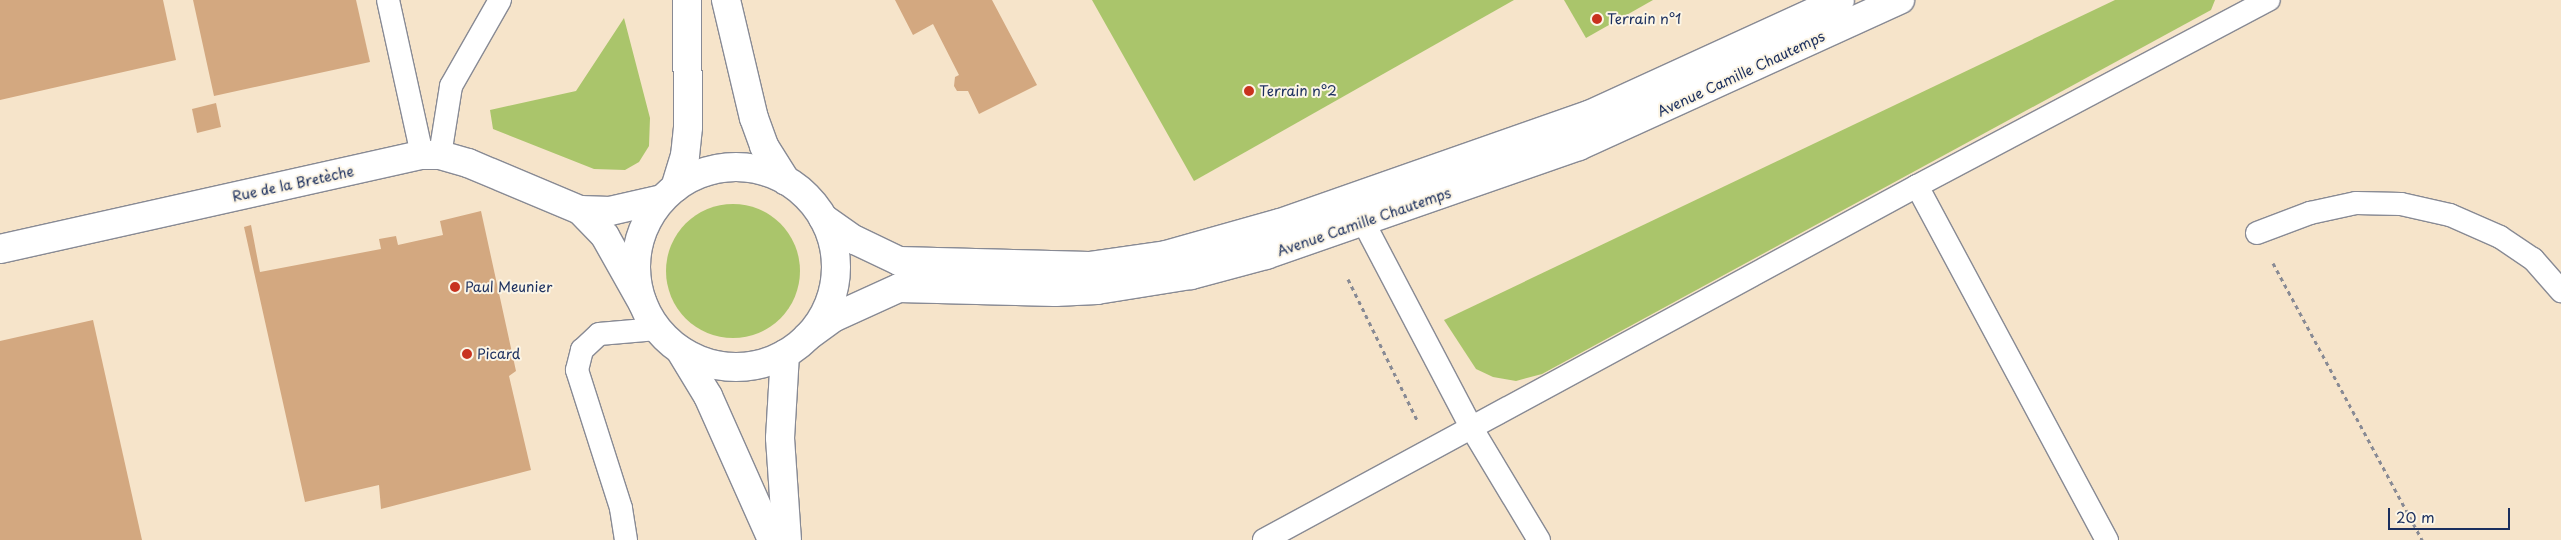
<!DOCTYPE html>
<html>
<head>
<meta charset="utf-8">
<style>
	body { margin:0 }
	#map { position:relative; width:2561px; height:540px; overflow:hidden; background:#f6e4ca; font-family:"Playpen Sans",sans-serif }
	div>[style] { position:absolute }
	.green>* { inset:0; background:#aac56b }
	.round { border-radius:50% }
	.building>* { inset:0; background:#d3a880 }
	.path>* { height:3px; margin-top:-1.5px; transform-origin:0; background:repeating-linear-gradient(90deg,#888a94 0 4px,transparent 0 8px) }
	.roads { filter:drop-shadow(1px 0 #888a94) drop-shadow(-1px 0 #888a94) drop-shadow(0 1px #888a94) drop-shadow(0 -1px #888a94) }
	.lane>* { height:22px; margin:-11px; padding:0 11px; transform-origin:11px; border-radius:11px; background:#fff }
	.street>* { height:28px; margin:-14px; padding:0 14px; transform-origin:14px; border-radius:14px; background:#fff }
	.primary>* { height:28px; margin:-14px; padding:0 14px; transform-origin:14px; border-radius:14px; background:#fff }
	.primary>.ring { margin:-14px; padding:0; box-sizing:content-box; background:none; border:28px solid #fff; border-radius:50% }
	.dots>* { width:14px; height:14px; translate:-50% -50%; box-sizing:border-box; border:2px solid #fcf5e5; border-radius:50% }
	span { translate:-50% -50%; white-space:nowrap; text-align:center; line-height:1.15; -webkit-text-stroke:4px #fcf5e5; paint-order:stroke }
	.poi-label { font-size:14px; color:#1b2f5e }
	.left { translate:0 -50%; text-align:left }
	.street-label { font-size:14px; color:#1b2f5e }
	.scale { position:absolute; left:2388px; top:508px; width:122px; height:22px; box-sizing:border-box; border:2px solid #1b2f5e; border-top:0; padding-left:6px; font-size:15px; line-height:18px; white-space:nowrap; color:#1b2f5e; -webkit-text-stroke:4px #fcf5e5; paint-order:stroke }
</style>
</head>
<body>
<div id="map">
	<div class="green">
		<i style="clip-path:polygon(1092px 0,1514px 0,1194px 181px)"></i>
		<i style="clip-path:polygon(1564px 0,1653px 0,1586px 38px)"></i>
		<i style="clip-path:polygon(2115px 0,2215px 0,2211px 10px,1542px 374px,1516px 381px,1493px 377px,1476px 369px,1444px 320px)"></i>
		<i style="clip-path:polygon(624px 18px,650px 118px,649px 146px,639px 162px,625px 170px,594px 169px,493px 129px,490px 110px,576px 91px)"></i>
		<i class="round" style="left:666px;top:204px;width:134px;height:134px"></i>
	</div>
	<div class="building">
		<i style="clip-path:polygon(0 0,163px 0,176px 60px,0 100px)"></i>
		<i style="clip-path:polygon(193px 0,356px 0,370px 62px,214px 96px)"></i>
		<i style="clip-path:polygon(895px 0,992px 0,1037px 85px,979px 114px,968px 91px,957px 91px,954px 86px,955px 77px,959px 75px,933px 24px,913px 35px)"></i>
		<i style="clip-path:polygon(216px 103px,221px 127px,197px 133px,192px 109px)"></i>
		<i style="clip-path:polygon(481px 211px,516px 371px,509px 376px,531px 470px,381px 509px,379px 485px,305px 502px,244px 227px,251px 225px,260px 272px,381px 249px,379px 239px,396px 236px,398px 245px,443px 235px,440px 221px)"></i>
		<i style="clip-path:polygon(93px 320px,142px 540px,0 540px,0 341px)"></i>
	</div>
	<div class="path">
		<i style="left:2273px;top:263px;width:315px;rotate:61.7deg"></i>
		<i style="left:1348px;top:279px;width:157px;rotate:63.9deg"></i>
	</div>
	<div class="roads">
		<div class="lane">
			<i style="left:388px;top:0;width:159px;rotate:77.6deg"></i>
			<i style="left:440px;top:155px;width:70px;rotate:-80.9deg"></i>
			<i style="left:451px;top:86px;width:99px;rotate:-60.3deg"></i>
			<i style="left:1917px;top:186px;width:398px;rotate:-27.9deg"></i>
			<i style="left:1355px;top:206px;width:250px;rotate:62.3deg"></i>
			<i style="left:1471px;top:427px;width:132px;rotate:59deg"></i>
			<i style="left:2257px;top:233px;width:57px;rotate:-20.7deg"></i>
			<i style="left:2310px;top:213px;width:47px;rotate:-12.3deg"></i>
			<i style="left:2356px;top:203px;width:45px;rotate:1.3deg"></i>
			<i style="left:2401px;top:204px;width:50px;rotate:12.7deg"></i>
			<i style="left:2450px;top:215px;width:55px;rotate:23.7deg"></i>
			<i style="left:2500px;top:237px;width:40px;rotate:34deg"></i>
			<i style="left:2533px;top:259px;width:43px;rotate:48.8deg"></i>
			<i style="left:626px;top:540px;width:32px;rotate:-99deg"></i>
			<i style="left:621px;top:508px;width:145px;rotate:-107.7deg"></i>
			<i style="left:577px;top:370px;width:21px;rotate:-76deg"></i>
			<i style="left:582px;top:350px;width:23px;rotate:-43deg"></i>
			<i style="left:599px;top:334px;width:58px;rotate:-4.9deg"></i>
			<i style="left:1264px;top:540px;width:743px;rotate:-28.46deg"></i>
			<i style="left:1917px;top:186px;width:402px;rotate:61.8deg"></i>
		</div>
		<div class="street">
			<i style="left:580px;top:210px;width:30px;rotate:2deg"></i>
			<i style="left:610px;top:211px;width:53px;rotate:-13deg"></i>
			<i style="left:823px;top:218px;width:39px;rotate:35deg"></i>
			<i style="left:855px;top:240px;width:49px;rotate:25.5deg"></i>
			<i style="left:899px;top:261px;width:190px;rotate:1.5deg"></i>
			<i style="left:1089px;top:266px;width:78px;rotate:-8.1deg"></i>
			<i style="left:1166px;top:255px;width:118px;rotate:-15.7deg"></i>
			<i style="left:1280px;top:223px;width:327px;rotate:-19.3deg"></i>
			<i style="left:1589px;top:115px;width:276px;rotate:-24.6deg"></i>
			<i style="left:0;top:249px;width:432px;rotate:-12.6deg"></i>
			<i style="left:422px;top:155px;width:18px"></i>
			<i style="left:440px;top:155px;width:29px;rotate:16deg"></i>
			<i style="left:468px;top:163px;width:121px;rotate:22.8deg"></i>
			<i style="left:580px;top:210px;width:36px;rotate:46deg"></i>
			<i style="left:605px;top:236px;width:76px;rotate:60.7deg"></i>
			<i style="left:807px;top:337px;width:34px;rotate:-36deg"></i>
			<i style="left:835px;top:317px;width:70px;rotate:-24.4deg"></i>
			<i style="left:899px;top:288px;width:156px;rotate:1.5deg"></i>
			<i style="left:1055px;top:292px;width:42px;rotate:-2.7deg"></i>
			<i style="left:1097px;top:290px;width:95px;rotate:-9.1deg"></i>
			<i style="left:1191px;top:275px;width:78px;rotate:-14.9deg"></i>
			<i style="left:1266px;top:255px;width:331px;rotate:-19.2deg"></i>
			<i style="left:1579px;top:146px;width:353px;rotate:-24.5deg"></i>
		</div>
		<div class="primary">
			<i style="left:726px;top:0;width:121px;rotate:76.7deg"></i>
			<i style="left:754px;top:118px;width:30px;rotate:70deg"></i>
			<i style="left:764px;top:146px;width:41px;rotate:57.8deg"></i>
			<i class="ring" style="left:636px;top:167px;width:172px;height:172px"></i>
			<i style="left:675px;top:188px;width:34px;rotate:-73deg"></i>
			<i style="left:685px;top:156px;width:29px;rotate:-84deg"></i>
			<i style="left:688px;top:127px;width:127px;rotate:-90.5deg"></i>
			<i style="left:680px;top:350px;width:54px;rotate:58.7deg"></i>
			<i style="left:708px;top:396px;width:158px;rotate:66deg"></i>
			<i style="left:785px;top:354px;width:84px;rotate:93.4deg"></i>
			<i style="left:780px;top:438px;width:102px;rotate:86.1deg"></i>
		</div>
	</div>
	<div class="dots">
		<i style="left:1597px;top:19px;background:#c8321e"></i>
		<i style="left:1249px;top:91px;background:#c8321e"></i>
		<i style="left:455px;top:287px;background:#c8321e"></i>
		<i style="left:467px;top:354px;background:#c8321e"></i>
	</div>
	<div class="poi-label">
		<span class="left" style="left:1607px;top:19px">Terrain n°1</span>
		<span class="left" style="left:1259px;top:91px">Terrain n°2</span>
		<span class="left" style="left:465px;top:287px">Paul Meunier</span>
		<span class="left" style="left:477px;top:354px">Picard</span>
	</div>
	<div class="street-label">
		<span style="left:1741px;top:74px;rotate:-25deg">Avenue Camille Chautemps</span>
		<span style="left:293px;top:184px;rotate:-12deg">Rue de la Bretèche</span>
		<span style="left:1364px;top:222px;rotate:-19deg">Avenue Camille Chautemps</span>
	</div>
	<div class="scale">20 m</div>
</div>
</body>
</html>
